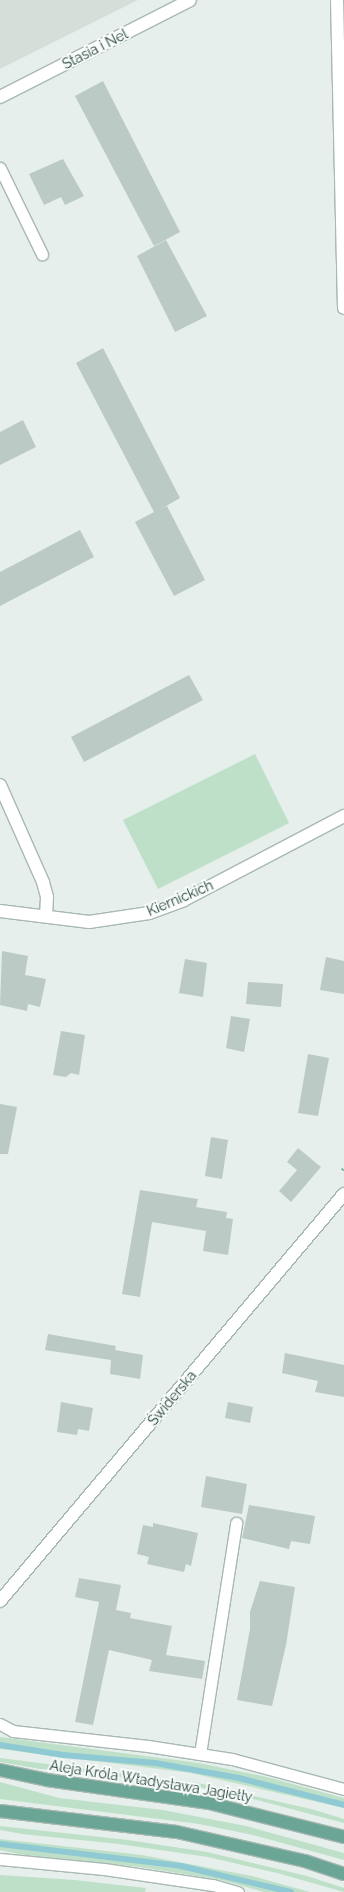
<!DOCTYPE html>
<html>
<head>
<meta charset="utf-8">
<style>
	body { margin:0 }
	#map { position:relative; width:344px; height:1892px; overflow:hidden; background:#e6efeb; font-family:Raleway,sans-serif }
	div>[style] { position:absolute }
	.built>* { inset:0; background:#d4dfda }
	.green>* { inset:0; background:#bfe0c8 }
	.stream>* { height:6px; margin:-3px; padding:0 3px; transform-origin:3px; border-radius:3px; background:#8ec9d4 }
	.building>* { inset:0; background:#bbcac4 }
	.path>* { height:2.5px; margin-top:-1.25px; transform-origin:0; background:repeating-linear-gradient(90deg,#86b3a5 0 2px,transparent 0 5px) }
	.roads { filter:drop-shadow(1px 0 #a8b8b2) drop-shadow(-1px 0 #a8b8b2) drop-shadow(0 1px #a8b8b2) drop-shadow(0 -1px #a8b8b2) }
	.lane>* { height:11px; margin:-5.5px; padding:0 5.5px; transform-origin:5.5px; border-radius:5.5px; background:#fff }
	.street>* { height:12px; margin:-6px; padding:0 6px; transform-origin:6px; border-radius:6px; background:#fff }
	.secondary>* { height:12px; margin:-6px; padding:0 6px; transform-origin:6px; border-radius:6px; background:#fff }
	.primary>* { height:12px; margin:-6px; padding:0 6px; transform-origin:6px; border-radius:6px; background:#6aa596 }
	span { translate:-50% -50%; white-space:nowrap; text-align:center; line-height:1.15; -webkit-text-stroke:4px #f7fbf9; paint-order:stroke }
	.street-label { font-size:14px; color:#24423a }
</style>
</head>
<body>
<div id="map">
	<div class="built">
		<i style="clip-path:polygon(0 0,138px 0,0 69px)"></i>
	</div>
	<div class="green">
		<i style="clip-path:polygon(255px 754px,289px 823px,158px 889px,123px 820px)"></i>
		<i style="clip-path:polygon(0 1737px,199px 1763px,267px 1777px,344px 1798px,344px 1808px,191px 1773px,0 1749px)"></i>
		<i style="clip-path:polygon(0 1758px,198px 1783px,315px 1810px,344px 1819px,344px 1823px,223px 1791px,71px 1770px,40px 1769px,0 1762px)"></i>
		<i style="clip-path:polygon(0 1782px,59px 1798px,163px 1810px,246px 1826px,344px 1853px,344px 1860px,253px 1835px,199px 1824px,0 1799px)"></i>
		<i style="clip-path:polygon(0 1826px,128px 1840px,207px 1852px,307px 1876px,344px 1888px,344px 1892px,277px 1873px,208px 1857px,119px 1844px,22px 1834px,0 1830px)"></i>
		<i style="clip-path:polygon(0 1839px,142px 1855px,252px 1876px,310px 1892px,264px 1892px,221px 1880px,140px 1867px,24px 1855px,0 1850px)"></i>
		<i style="clip-path:polygon(0 1875px,75px 1880px,146px 1888px,145px 1892px,0 1892px)"></i>
	</div>
	<div class="stream">
		<i style="left:0;top:1745px;width:64px;rotate:9deg"></i>
		<i style="left:63px;top:1755px;width:92px;rotate:5deg"></i>
		<i style="left:155px;top:1763px;width:85px;rotate:10.1deg"></i>
		<i style="left:239px;top:1778px;width:108px;rotate:14.4deg"></i>
		<i style="left:0;top:1844px;width:182px;rotate:6.9deg"></i>
		<i style="left:181px;top:1866px;width:113px;rotate:13.3deg"></i>
	</div>
	<div class="building">
		<i style="clip-path:polygon(103px 81px,180px 232px,154px 246px,75px 96px)"></i>
		<i style="clip-path:polygon(63px 159px,84px 196px,65px 205px,61px 197px,44px 205px,29px 174px)"></i>
		<i style="clip-path:polygon(166px 240px,207px 316px,175px 332px,137px 256px)"></i>
		<i style="clip-path:polygon(103px 348px,180px 498px,161px 509px,167px 506px,205px 580px,174px 596px,135px 522px,154px 512px,76px 363px)"></i>
		<i style="clip-path:polygon(23px 420px,36px 447px,0 465px,0 432px)"></i>
		<i style="clip-path:polygon(80px 530px,94px 557px,0 606px,0 572px)"></i>
		<i style="clip-path:polygon(189px 675px,203px 700px,84px 762px,71px 737px)"></i>
		<i style="clip-path:polygon(2px 951px,28px 956px,25px 975px,46px 979px,40px 1007px,28px 1004px,27px 1011px,0 1005px)"></i>
		<i style="clip-path:polygon(326px 957px,344px 961px,344px 994px,320px 990px)"></i>
		<i style="clip-path:polygon(185px 959px,207px 963px,203px 997px,179px 993px)"></i>
		<i style="clip-path:polygon(248px 982px,283px 984px,281px 1007px,246px 1004px)"></i>
		<i style="clip-path:polygon(231px 1016px,250px 1019px,244px 1052px,226px 1048px)"></i>
		<i style="clip-path:polygon(61px 1031px,85px 1035px,79px 1075px,71px 1073px,66px 1077px,53px 1075px)"></i>
		<i style="clip-path:polygon(308px 1054px,329px 1058px,318px 1116px,298px 1113px)"></i>
		<i style="clip-path:polygon(0 1104px,17px 1107px,8px 1154px,0 1154px)"></i>
		<i style="clip-path:polygon(211px 1137px,228px 1140px,222px 1179px,205px 1176px)"></i>
		<i style="clip-path:polygon(298px 1148px,321px 1167px,291px 1202px,279px 1191px,297px 1170px,287px 1162px)"></i>
		<i style="clip-path:polygon(140px 1190px,198px 1199px,196px 1207px,227px 1212px,226px 1218px,233px 1219px,228px 1255px,203px 1251px,206px 1231px,152px 1222px,140px 1297px,122px 1294px)"></i>
		<i style="clip-path:polygon(48px 1334px,116px 1346px,115px 1350px,143px 1355px,140px 1379px,110px 1374px,111px 1360px,45px 1350px)"></i>
		<i style="clip-path:polygon(285px 1353px,344px 1365px,344px 1397px,315px 1392px,318px 1381px,282px 1373px)"></i>
		<i style="clip-path:polygon(61px 1402px,93px 1408px,89px 1431px,78px 1429px,77px 1435px,57px 1432px)"></i>
		<i style="clip-path:polygon(228px 1402px,253px 1407px,250px 1423px,225px 1418px)"></i>
		<i style="clip-path:polygon(206px 1476px,247px 1484px,242px 1514px,201px 1507px)"></i>
		<i style="clip-path:polygon(249px 1505px,315px 1516px,310px 1544px,291px 1541px,289px 1549px,242px 1538px)"></i>
		<i style="clip-path:polygon(153px 1523px,198px 1533px,191px 1566px,186px 1564px,184px 1572px,147px 1564px,149px 1557px,137px 1554px,143px 1525px,153px 1527px)"></i>
		<i style="clip-path:polygon(79px 1578px,121px 1585px,116px 1610px,131px 1613px,130px 1618px,172px 1626px,166px 1655px,205px 1661px,202px 1679px,149px 1671px,152px 1660px,109px 1650px,93px 1725px,75px 1722px,99px 1602px,75px 1597px)"></i>
		<i style="clip-path:polygon(260px 1581px,295px 1587px,286px 1645px,272px 1706px,237px 1700px,250px 1629px,250px 1612px)"></i>
	</div>
	<div class="path">
		<i style="left:342px;top:1170px;width:4px;rotate:-56deg"></i>
	</div>
	<div class="roads">
		<div class="lane">
			<i style="left:0;top:168px;width:96px;rotate:64deg"></i>
			<i style="left:0;top:1724px;width:15px;rotate:28deg"></i>
			<i style="left:13px;top:1731px;width:136px;rotate:6.3deg"></i>
			<i style="left:148px;top:1746px;width:85px;rotate:8.8deg"></i>
			<i style="left:232px;top:1759px;width:116px;rotate:15deg"></i>
			<i style="left:200px;top:1754px;width:234px;rotate:-81.1deg"></i>
			<i style="left:0;top:1859px;width:104px;rotate:5.5deg"></i>
			<i style="left:104px;top:1869px;width:110px;rotate:8.4deg"></i>
			<i style="left:213px;top:1885px;width:26px;rotate:16deg"></i>
		</div>
		<div class="street">
			<i style="left:0;top:97px;width:213px;rotate:-27deg"></i>
			<i style="left:0;top:785px;width:106px;rotate:66.1deg"></i>
			<i style="left:43px;top:882px;width:16px;rotate:75deg"></i>
			<i style="left:47px;top:897px;width:19px;rotate:93deg"></i>
			<i style="left:0;top:911px;width:90px;rotate:7deg"></i>
			<i style="left:89px;top:922px;width:61px;rotate:-8.5deg"></i>
			<i style="left:149px;top:913px;width:37px;rotate:-20deg"></i>
			<i style="left:184px;top:900px;width:181px;rotate:-27.7deg"></i>
		</div>
		<div class="secondary">
			<i style="left:337px;top:0;width:308px;rotate:88.7deg"></i>
			<i style="left:0;top:1601px;width:533px;rotate:-49.8deg"></i>
		</div>
		<div class="primary">
			<i style="left:0;top:1770px;width:48px;rotate:12deg"></i>
			<i style="left:47px;top:1780px;width:164px;rotate:8.1deg"></i>
			<i style="left:209px;top:1803px;width:139px;rotate:14.1deg"></i>
			<i style="left:0;top:1811px;width:178px;rotate:6.8deg"></i>
			<i style="left:177px;top:1832px;width:131px;rotate:12.8deg"></i>
			<i style="left:305px;top:1861px;width:41px;rotate:18.4deg"></i>
		</div>
	</div>
	<div class="street-label">
		<span style="left:95px;top:49px;rotate:-27deg">Stasia i Nel</span>
		<span style="left:180px;top:898px;rotate:-23deg">Kiernickich</span>
		<span style="left:172px;top:1398px;rotate:-50deg">Świderska</span>
		<span style="left:151px;top:1781px;rotate:9deg">Aleja Króla Władysława Jagiełły</span>
	</div>
</div>
</body>
</html>
